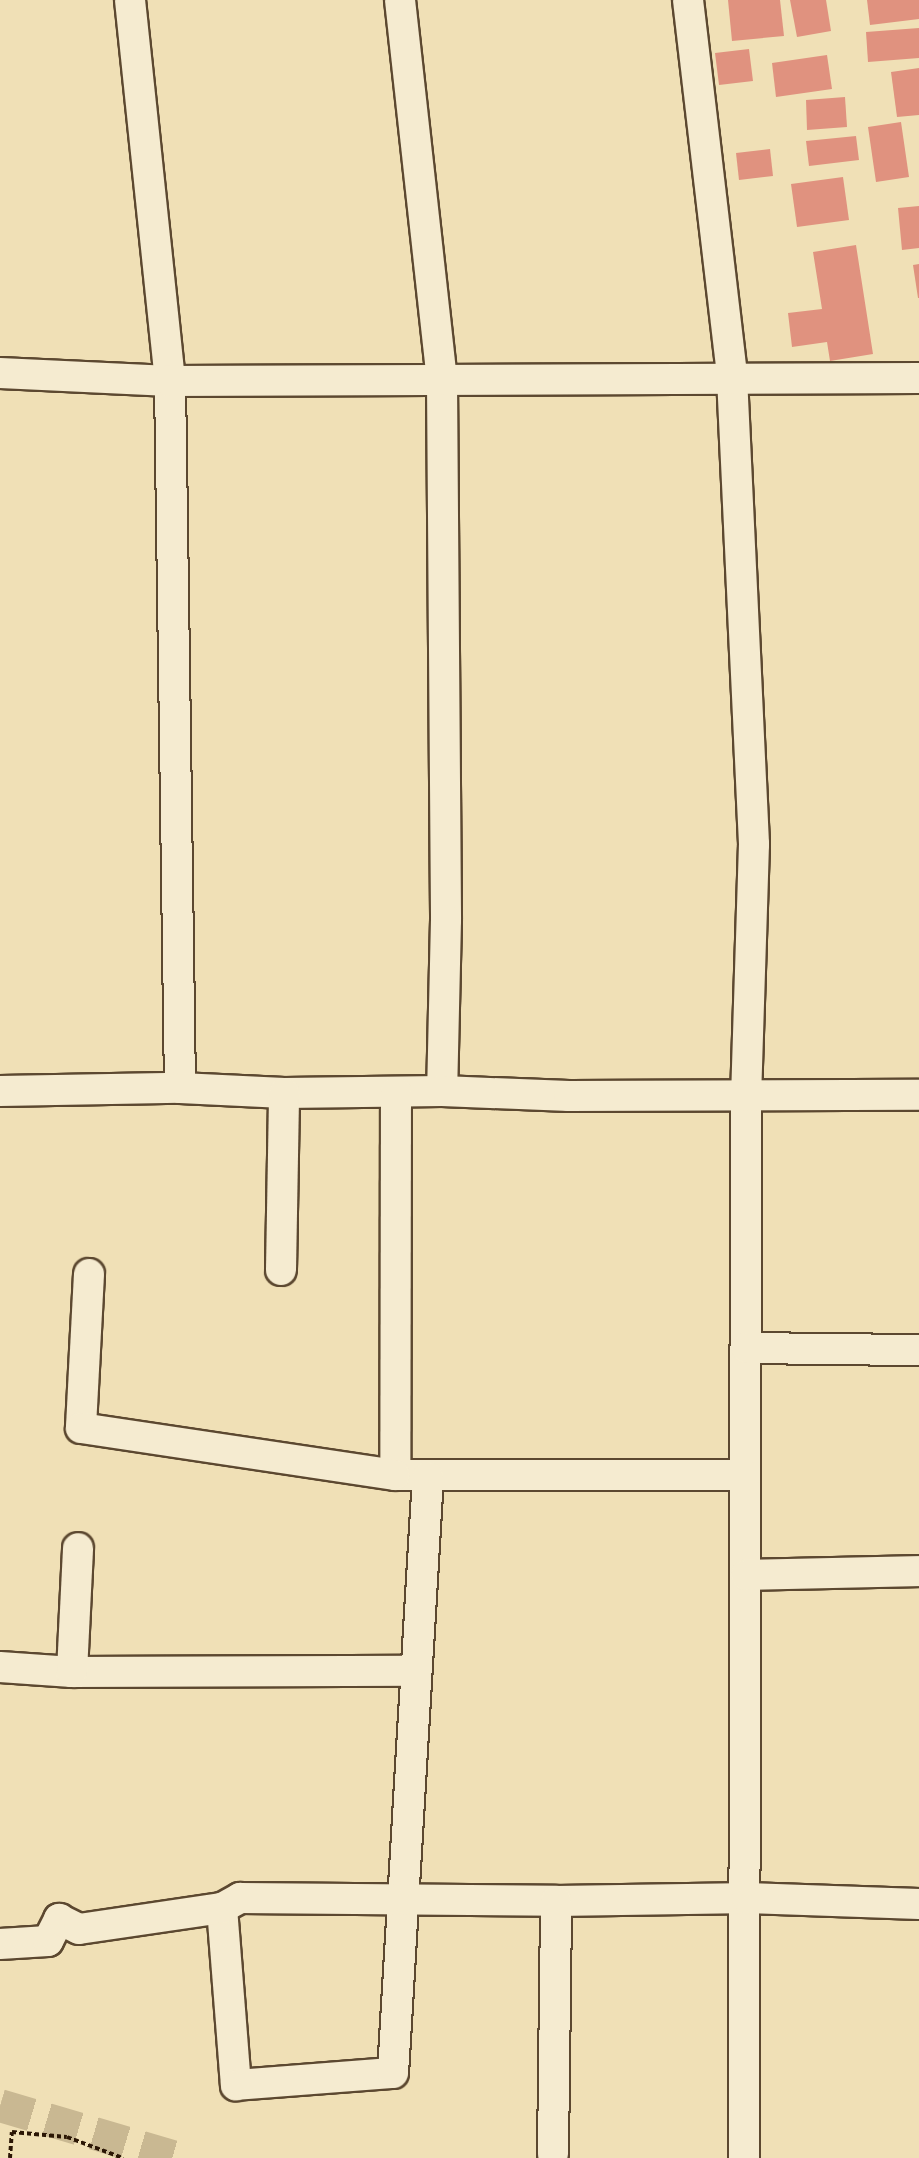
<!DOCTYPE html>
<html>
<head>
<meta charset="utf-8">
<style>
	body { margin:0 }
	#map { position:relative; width:919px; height:2158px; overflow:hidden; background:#f0e0b6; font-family:"IM FELL English",serif }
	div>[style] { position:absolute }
	.building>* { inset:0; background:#e0927f }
	.secondary-tunnel>* { height:33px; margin-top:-16.5px; transform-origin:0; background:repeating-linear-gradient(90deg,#c9b892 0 33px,transparent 0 49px) }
	.path>* { height:4px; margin-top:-2px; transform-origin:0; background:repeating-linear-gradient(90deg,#2b1604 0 4.5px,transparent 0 7.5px) }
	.roads { filter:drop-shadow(2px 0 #5c4830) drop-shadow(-2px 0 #5c4830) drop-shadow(0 2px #5c4830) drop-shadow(0 -2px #5c4830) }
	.street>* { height:30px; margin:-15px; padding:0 15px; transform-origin:15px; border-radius:15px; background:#f5ebd0 }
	span { translate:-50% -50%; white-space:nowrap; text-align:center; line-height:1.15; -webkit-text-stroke:4.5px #f5ebd0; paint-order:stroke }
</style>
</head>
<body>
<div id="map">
	<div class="building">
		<i style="clip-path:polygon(728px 0,780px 0,784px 36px,732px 41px)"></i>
		<i style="clip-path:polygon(790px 0,826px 0,831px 31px,797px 37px)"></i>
		<i style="clip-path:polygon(867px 0,919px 0,919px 19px,870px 25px)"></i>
		<i style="clip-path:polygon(919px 28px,919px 58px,868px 62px,866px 32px)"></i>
		<i style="clip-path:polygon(749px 49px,753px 81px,719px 85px,715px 53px)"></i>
		<i style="clip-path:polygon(827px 55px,832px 89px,776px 97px,772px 63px)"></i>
		<i style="clip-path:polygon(919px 68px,919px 115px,897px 117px,891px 72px)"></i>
		<i style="clip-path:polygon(845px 97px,847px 127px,807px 130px,806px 100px)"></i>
		<i style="clip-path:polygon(901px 122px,909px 177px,876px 182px,868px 127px)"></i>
		<i style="clip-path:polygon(856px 136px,859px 160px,809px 166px,806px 141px)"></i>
		<i style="clip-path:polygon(770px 149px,773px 176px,739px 180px,736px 153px)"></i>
		<i style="clip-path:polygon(843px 177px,849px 220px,797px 227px,791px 184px)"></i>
		<i style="clip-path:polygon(919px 206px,919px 248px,902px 250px,898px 208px)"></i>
		<i style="clip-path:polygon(856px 245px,873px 354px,830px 361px,827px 342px,792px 347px,788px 313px,822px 309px,813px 252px)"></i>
		<i style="clip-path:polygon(919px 264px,919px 298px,918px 298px,913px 265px)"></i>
	</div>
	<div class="secondary-tunnel">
		<i style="left:0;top:2105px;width:187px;rotate:16.5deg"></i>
	</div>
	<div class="path">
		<i style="left:10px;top:2158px;width:26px;rotate:-86deg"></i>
		<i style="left:12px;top:2132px;width:55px;rotate:5.2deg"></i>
		<i style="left:67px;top:2137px;width:60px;rotate:20.6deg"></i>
	</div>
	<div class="roads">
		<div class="street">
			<i style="left:130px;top:0;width:383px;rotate:84deg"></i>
			<i style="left:170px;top:381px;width:707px;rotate:89.19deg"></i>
			<i style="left:400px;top:0;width:384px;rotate:83.7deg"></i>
			<i style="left:442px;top:382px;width:538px;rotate:89.57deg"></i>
			<i style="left:446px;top:920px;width:171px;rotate:91.3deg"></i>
			<i style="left:688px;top:0;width:380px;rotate:83.3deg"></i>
			<i style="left:732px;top:377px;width:468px;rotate:87.3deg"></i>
			<i style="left:754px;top:844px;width:252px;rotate:91.8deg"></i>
			<i style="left:746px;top:1096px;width:1062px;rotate:90.11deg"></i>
			<i style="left:0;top:373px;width:170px;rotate:2.7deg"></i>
			<i style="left:170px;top:381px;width:749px;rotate:-0.23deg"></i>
			<i style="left:0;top:1091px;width:180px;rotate:-1deg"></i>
			<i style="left:180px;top:1088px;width:104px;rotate:2.8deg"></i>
			<i style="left:284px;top:1093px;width:158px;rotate:-0.7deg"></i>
			<i style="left:442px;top:1091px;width:127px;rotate:2.3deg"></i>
			<i style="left:569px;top:1096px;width:350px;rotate:-0.2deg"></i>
			<i style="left:396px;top:1092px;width:383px;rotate:90.1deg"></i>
			<i style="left:395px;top:1475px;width:350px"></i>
			<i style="left:281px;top:1270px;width:177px;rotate:-89deg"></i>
			<i style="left:89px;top:1274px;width:154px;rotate:93deg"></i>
			<i style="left:81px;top:1428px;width:317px;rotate:8.5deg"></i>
			<i style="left:747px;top:1348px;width:172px;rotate:0.7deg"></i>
			<i style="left:746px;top:1575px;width:173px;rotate:-1.3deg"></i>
			<i style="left:0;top:1667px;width:72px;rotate:4deg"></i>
			<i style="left:72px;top:1672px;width:344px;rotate:-0.2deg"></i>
			<i style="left:72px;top:1672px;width:124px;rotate:-87.2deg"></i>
			<i style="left:222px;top:1908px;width:178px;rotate:85.5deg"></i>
			<i style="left:236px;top:2085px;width:157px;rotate:-4.4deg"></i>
			<i style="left:393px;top:2073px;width:597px;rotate:-86.64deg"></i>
			<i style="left:0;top:1944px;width:48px;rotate:-3.6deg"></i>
			<i style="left:48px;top:1941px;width:25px;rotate:-63deg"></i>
			<i style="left:59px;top:1919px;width:22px;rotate:27deg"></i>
			<i style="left:79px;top:1929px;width:145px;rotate:-8.4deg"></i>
			<i style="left:222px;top:1908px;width:21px;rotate:-29deg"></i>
			<i style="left:240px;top:1898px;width:316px;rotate:0.5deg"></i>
			<i style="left:556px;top:1901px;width:191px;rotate:-0.9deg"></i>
			<i style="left:747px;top:1898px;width:172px;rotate:2deg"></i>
			<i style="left:553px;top:2154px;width:253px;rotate:-89.3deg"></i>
		</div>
	</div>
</div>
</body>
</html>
